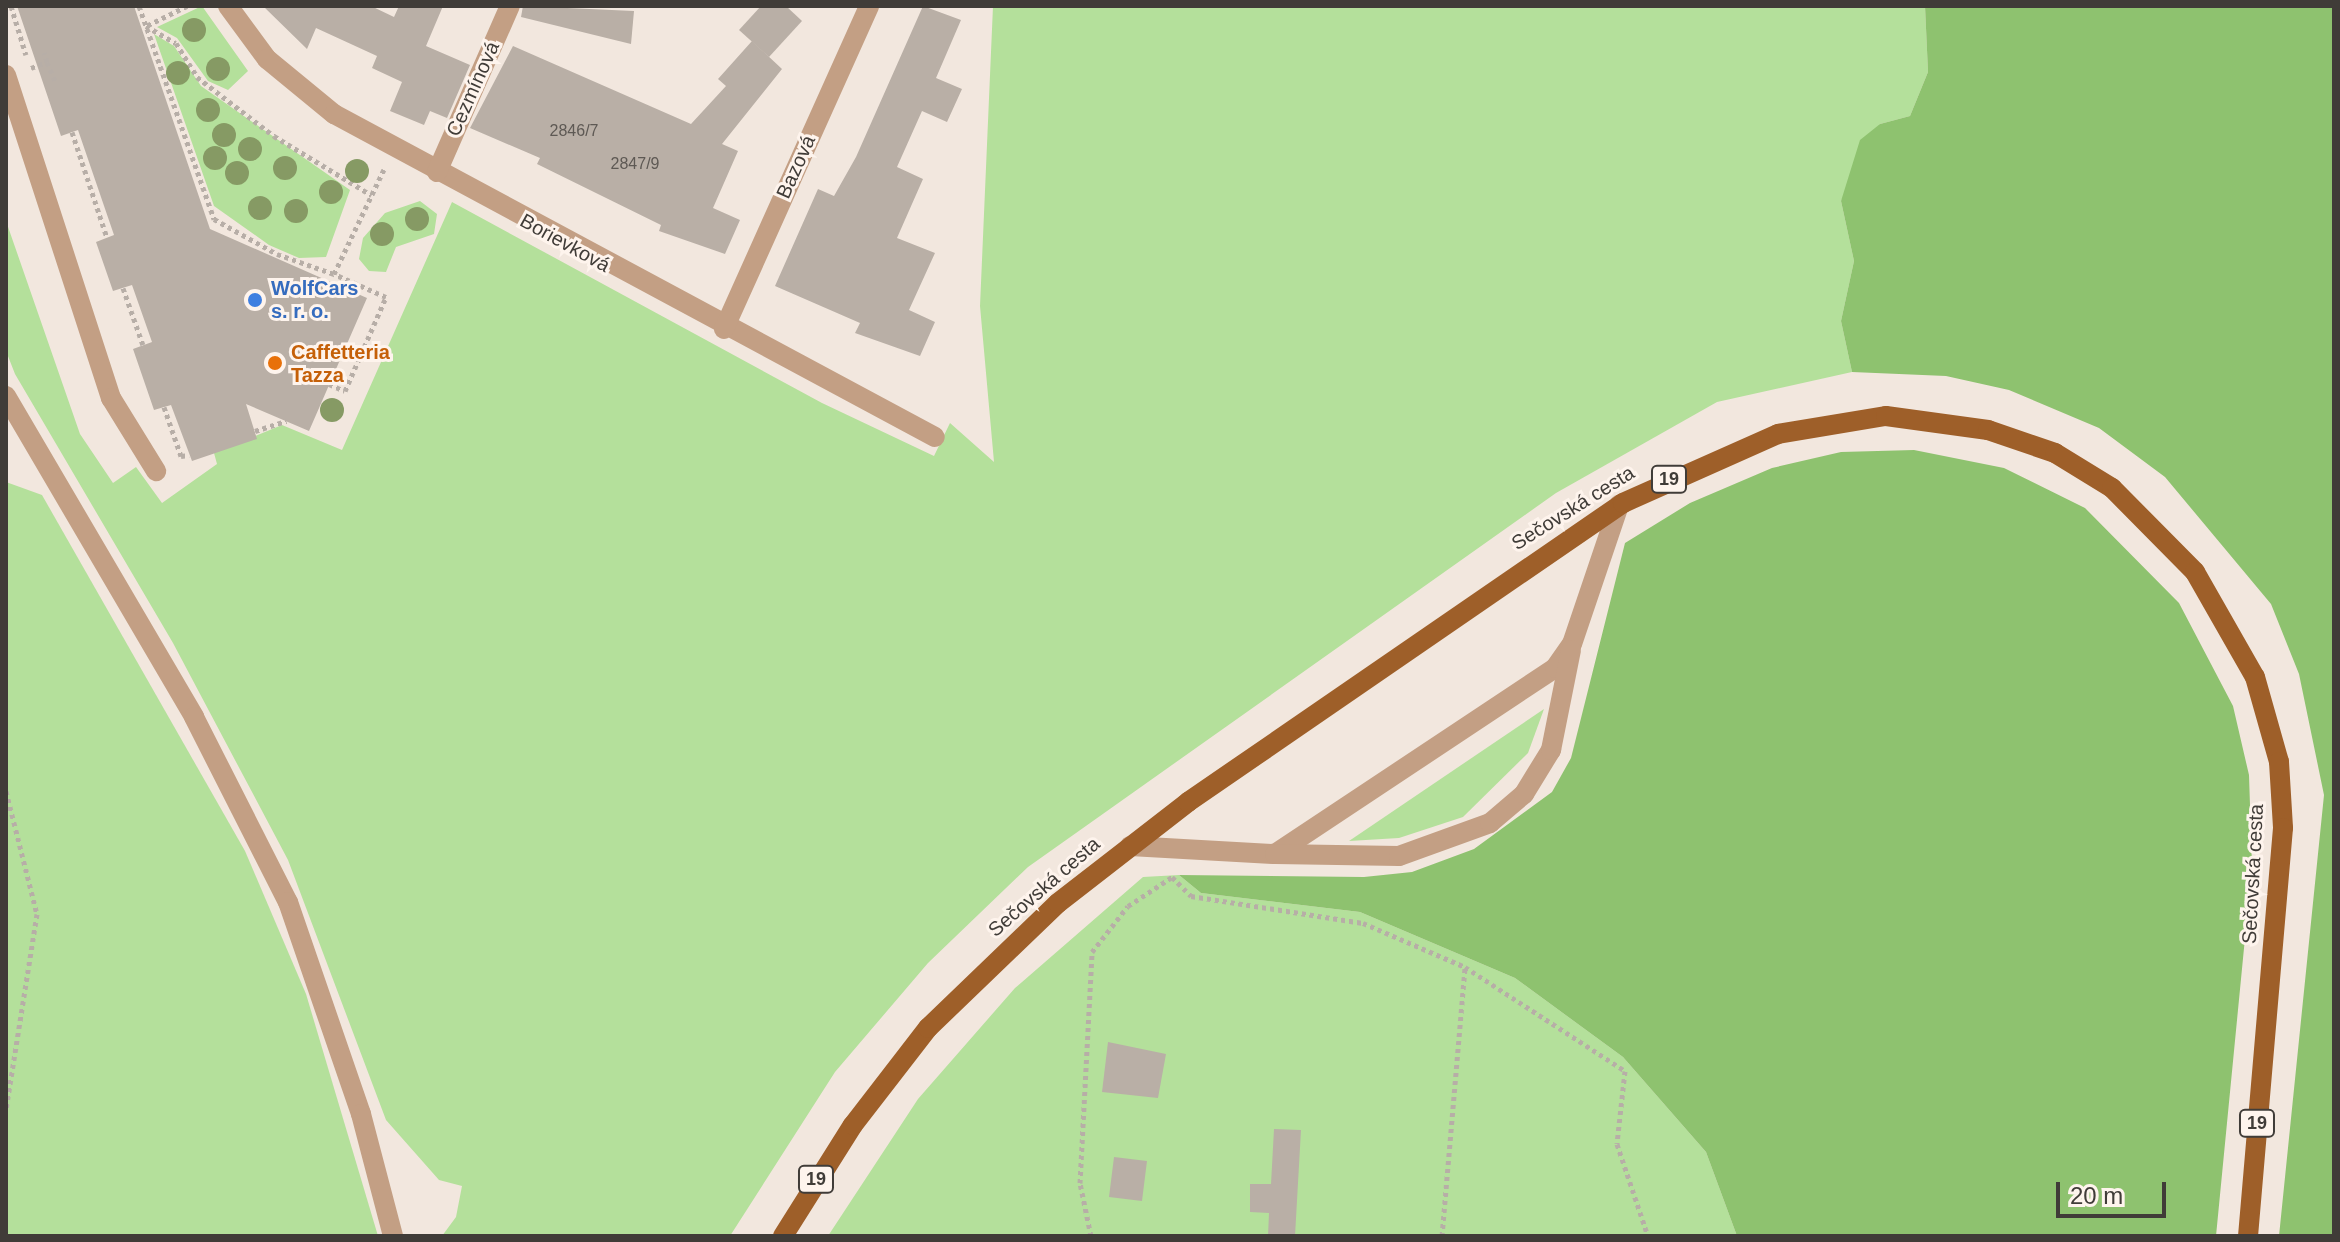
<!DOCTYPE html>
<html>
<head>
<meta charset="utf-8">
<style>
	body { margin:0 }
	#map { position:relative; width:2340px; height:1242px; overflow:hidden; background:#f2e7de; font-family:Helvetica,sans-serif }
	div>[style] { position:absolute }
	.green>* { inset:0; background:#b4e09b }
	.forest>* { inset:0; background:#8ec26f }
	.building>* { inset:0; background:#b9afa6 }
	.path>* { height:5px; margin-top:-2.5px; transform-origin:0; background:repeating-linear-gradient(90deg,#b7aea7 0 4px,transparent 0 8px) }
	.minor>* { height:20px; margin:-10px; padding:0 10px; transform-origin:10px; border-radius:10px; background:#c39f84 }
	.major>* { height:20px; margin:-10px; padding:0 10px; transform-origin:10px; border-radius:10px; background:#9e5f29 }
	.trees>* { width:24px; height:24px; margin:-12px; border-radius:50%; background:#869a64 }
	.dots>* { width:22px; height:22px; translate:-50% -50%; box-sizing:border-box; border:4px solid #fef4ed; border-radius:50% }
	span { translate:-50% -50%; white-space:nowrap; text-align:center; line-height:1.15; -webkit-text-stroke:6px #fef4ed; paint-order:stroke }
	.number-label { font-size:16px; color:#5e5954 }
	.number-label span { -webkit-text-stroke-width:0 }
	.shield-label span { padding:2px 6px; background:#fef4ed; border:2px solid; border-radius:6px; -webkit-text-stroke-width:0 }
	.shield-label { font-size:18px; color:#403c38; font-weight:700 }
	.street-label { font-size:20px; color:#403c38 }
	.shop-label { font-size:20px; color:#366cbe; font-weight:700 }
	.left { translate:0 -50%; text-align:left }
	.food-label { font-size:20px; color:#c56008; font-weight:700 }
	.frame { position:absolute; inset:0; border:8px solid #403c38; pointer-events:none }
	.scale { position:absolute; left:2056px; top:1182px; width:110px; height:36px; box-sizing:border-box; border:4px solid #403c38; border-top:0; padding-left:10px; font-size:24px; line-height:28px; white-space:nowrap; color:#403c38; -webkit-text-stroke:6px #fef4ed; paint-order:stroke }
</style>
</head>
<body>
<div id="map">
	<div class="green">
		<i style="clip-path:polygon(202px 6px,248px 71px,228px 90px,208px 81px,177px 38px,157px 27px)"></i>
		<i style="clip-path:polygon(993px 6px,1925px 6px,1928px 72px,1910px 116px,1880px 124px,1841px 201px,1854px 261px,1841px 321px,1852px 372px,1717px 402px,1556px 493px,1028px 867px,928px 963px,835px 1072px,730px 1236px,442px 1236px,456px 1217px,462px 1186px,439px 1180px,386px 1120px,288px 860px,173px 643px,15px 374px,6px 351px,6px 221px,80px 434px,113px 483px,136px 467px,162px 503px,217px 464px,214px 453px,282px 425px,342px 450px,452px 202px,822px 403px,934px 456px,950px 423px,994px 462px,980px 306px)"></i>
		<i style="clip-path:polygon(154px 34px,174px 46px,201px 86px,350px 190px,326px 257px,299px 258px,269px 245px,214px 206px)"></i>
		<i style="clip-path:polygon(420px 201px,437px 214px,434px 234px,396px 247px,386px 272px,369px 271px,359px 259px,363px 238px,385px 213px)"></i>
		<i style="clip-path:polygon(6px 482px,42px 495px,245px 851px,306px 994px,378px 1236px,6px 1236px)"></i>
		<i style="clip-path:polygon(1544px 709px,1528px 753px,1463px 817px,1399px 838px,1349px 841px)"></i>
		<i style="clip-path:polygon(1179px 875px,1201px 893px,1360px 912px,1515px 978px,1623px 1057px,1706px 1152px,1737px 1236px,828px 1236px,918px 1099px,1015px 988px,1143px 877px)"></i>
	</div>
	<div class="forest">
		<i style="clip-path:polygon(1925px 6px,2334px 6px,2334px 1236px,2279px 1236px,2324px 795px,2299px 674px,2271px 604px,2165px 477px,2099px 428px,2009px 390px,1946px 376px,1852px 372px,1841px 321px,1854px 261px,1841px 201px,1860px 140px,1880px 124px,1910px 116px,1928px 72px)"></i>
		<i style="clip-path:polygon(1914px 450px,2004px 468px,2085px 508px,2179px 603px,2233px 706px,2249px 775px,2252px 866px,2216px 1236px,1737px 1236px,1706px 1152px,1623px 1057px,1515px 978px,1360px 912px,1201px 893px,1179px 875px,1364px 877px,1412px 872px,1474px 849px,1552px 792px,1571px 758px,1625px 543px,1690px 503px,1772px 468px,1841px 452px)"></i>
	</div>
	<div class="building">
		<i style="clip-path:polygon(17px 6px,134px 6px,210px 229px,367px 298px,309px 431px,246px 404px,257px 439px,192px 461px,171px 405px,154px 410px,133px 349px,152px 342px,132px 285px,113px 291px,96px 242px,114px 235px,78px 130px,61px 136px)"></i>
		<i style="clip-path:polygon(263px 6px,371px 6px,394px 17px,399px 6px,443px 6px,426px 46px,470px 65px,447px 118px,430px 111px,424px 125px,390px 111px,402px 82px,372px 68px,377px 56px,316px 28px,307px 49px)"></i>
		<i style="clip-path:polygon(523px 6px,634px 11px,631px 44px,521px 17px)"></i>
		<i style="clip-path:polygon(761px 6px,786px 6px,802px 21px,769px 57px,739px 30px)"></i>
		<i style="clip-path:polygon(923px 6px,961px 20px,936px 78px,962px 89px,947px 122px,922px 111px,897px 167px,923px 179px,897px 238px,935px 253px,909px 310px,935px 322px,920px 356px,855px 333px,860px 323px,775px 286px,818px 189px,834px 196px,856px 157px)"></i>
		<i style="clip-path:polygon(752px 41px,782px 69px,722px 144px,738px 151px,713px 208px,740px 220px,725px 254px,659px 231px,661px 225px,537px 164px,540px 158px,470px 128px,513px 46px,691px 124px,726px 86px,718px 79px)"></i>
		<i style="clip-path:polygon(1108px 1042px,1166px 1054px,1158px 1098px,1102px 1092px)"></i>
		<i style="clip-path:polygon(1274px 1129px,1301px 1130px,1295px 1236px,1268px 1236px,1269px 1213px,1250px 1212px,1250px 1184px,1271px 1184px)"></i>
		<i style="clip-path:polygon(1114px 1157px,1147px 1161px,1142px 1201px,1109px 1197px)"></i>
	</div>
	<div class="path">
		<i style="left:11px;top:6px;width:51px;rotate:73deg"></i>
		<i style="left:139px;top:6px;width:226px;rotate:70.6deg"></i>
		<i style="left:214px;top:219px;width:72px;rotate:29.1deg"></i>
		<i style="left:277px;top:254px;width:60px;rotate:19.3deg"></i>
		<i style="left:187px;top:6px;width:46px;rotate:154deg"></i>
		<i style="left:146px;top:26px;width:34px;rotate:30deg"></i>
		<i style="left:176px;top:43px;width:40px;rotate:58deg"></i>
		<i style="left:197px;top:77px;width:97px;rotate:37.5deg"></i>
		<i style="left:274px;top:136px;width:114px;rotate:31.3deg"></i>
		<i style="left:47px;top:62px;width:21px;rotate:67deg"></i>
		<i style="left:31px;top:68px;width:17px;rotate:-21deg"></i>
		<i style="left:47px;top:62px;width:10px;rotate:-107deg"></i>
		<i style="left:72px;top:132px;width:112px;rotate:71.7deg"></i>
		<i style="left:123px;top:288px;width:60px;rotate:70.7deg"></i>
		<i style="left:329px;top:384px;width:17px;rotate:24deg"></i>
		<i style="left:345px;top:391px;width:103px;rotate:-66.4deg"></i>
		<i style="left:386px;top:297px;width:57px;rotate:-156.1deg"></i>
		<i style="left:334px;top:274px;width:116px;rotate:-64.5deg"></i>
		<i style="left:164px;top:407px;width:52px;rotate:70.9deg"></i>
		<i style="left:181px;top:456px;width:8px;rotate:-7deg"></i>
		<i style="left:255px;top:431px;width:33px;rotate:-18deg"></i>
		<i style="left:6px;top:791px;width:127px;rotate:75.9deg"></i>
		<i style="left:37px;top:914px;width:198px;rotate:99deg"></i>
		<i style="left:1091px;top:1236px;width:54px;rotate:-101.7deg"></i>
		<i style="left:1080px;top:1183px;width:231px;rotate:-87deg"></i>
		<i style="left:1092px;top:952px;width:58px;rotate:-52deg"></i>
		<i style="left:1128px;top:906px;width:53px;rotate:-33.4deg"></i>
		<i style="left:1172px;top:877px;width:27px;rotate:45deg"></i>
		<i style="left:1191px;top:896px;width:174px;rotate:8.9deg"></i>
		<i style="left:1363px;top:923px;width:111px;rotate:23.3deg"></i>
		<i style="left:1465px;top:967px;width:191px;rotate:33deg"></i>
		<i style="left:1625px;top:1071px;width:73px;rotate:96.3deg"></i>
		<i style="left:1617px;top:1144px;width:97px;rotate:71.4deg"></i>
		<i style="left:1442px;top:1236px;width:270px;rotate:-85.1deg"></i>
	</div>
	<div class="minor">
		<i style="left:228px;top:6px;width:66px;rotate:53.7deg"></i>
		<i style="left:267px;top:59px;width:87px;rotate:39.4deg"></i>
		<i style="left:334px;top:114px;width:682px;rotate:28.26deg"></i>
		<i style="left:6px;top:75px;width:340px;rotate:72deg"></i>
		<i style="left:111px;top:398px;width:86px;rotate:58.3deg"></i>
		<i style="left:437px;top:172px;width:181px;rotate:-66.3deg"></i>
		<i style="left:724px;top:329px;width:354px;rotate:-65.8deg"></i>
		<i style="left:6px;top:396px;width:372px;rotate:59.6deg"></i>
		<i style="left:194px;top:717px;width:208px;rotate:63.1deg"></i>
		<i style="left:288px;top:902px;width:224px;rotate:71deg"></i>
		<i style="left:361px;top:1114px;width:126px;rotate:75.3deg"></i>
		<i style="left:1130px;top:846px;width:145px;rotate:3.2deg"></i>
		<i style="left:1275px;top:854px;width:336px;rotate:-33.6deg"></i>
		<i style="left:1555px;top:668px;width:29px;rotate:-55deg"></i>
		<i style="left:1572px;top:644px;width:147px;rotate:-71.3deg"></i>
		<i style="left:1275px;top:854px;width:124px;rotate:0.9deg"></i>
		<i style="left:1399px;top:856px;width:97px;rotate:-19.9deg"></i>
		<i style="left:1490px;top:823px;width:45px;rotate:-40.5deg"></i>
		<i style="left:1524px;top:794px;width:52px;rotate:-58.5deg"></i>
		<i style="left:1551px;top:750px;width:102px;rotate:-78.7deg"></i>
	</div>
	<div class="major">
		<i style="left:783px;top:1236px;width:131px;rotate:-57.8deg"></i>
		<i style="left:853px;top:1125px;width:123px;rotate:-52.3deg"></i>
		<i style="left:928px;top:1028px;width:180px;rotate:-43.9deg"></i>
		<i style="left:1058px;top:903px;width:165px;rotate:-37.8deg"></i>
		<i style="left:1188px;top:802px;width:528px;rotate:-34.5deg"></i>
		<i style="left:1623px;top:503px;width:170px;rotate:-24deg"></i>
		<i style="left:1778px;top:434px;width:109px;rotate:-9.5deg"></i>
		<i style="left:1886px;top:416px;width:103px;rotate:7.8deg"></i>
		<i style="left:1988px;top:430px;width:71px;rotate:18.9deg"></i>
		<i style="left:2055px;top:453px;width:67px;rotate:31.6deg"></i>
		<i style="left:2112px;top:488px;width:118px;rotate:45.3deg"></i>
		<i style="left:2195px;top:572px;width:121px;rotate:60.3deg"></i>
		<i style="left:2255px;top:677px;width:88px;rotate:74.2deg"></i>
		<i style="left:2279px;top:762px;width:66px;rotate:86.5deg"></i>
		<i style="left:2283px;top:828px;width:409px;rotate:94.9deg"></i>
	</div>
	<div class="trees">
		<i style="left:194px;top:30px"></i>
		<i style="left:218px;top:69px"></i>
		<i style="left:178px;top:73px"></i>
		<i style="left:208px;top:110px"></i>
		<i style="left:224px;top:135px"></i>
		<i style="left:250px;top:149px"></i>
		<i style="left:215px;top:158px"></i>
		<i style="left:285px;top:168px"></i>
		<i style="left:357px;top:171px"></i>
		<i style="left:237px;top:173px"></i>
		<i style="left:331px;top:192px"></i>
		<i style="left:260px;top:208px"></i>
		<i style="left:296px;top:211px"></i>
		<i style="left:417px;top:219px"></i>
		<i style="left:382px;top:234px"></i>
		<i style="left:332px;top:410px"></i>
	</div>
	<div class="dots">
		<i style="left:255px;top:300px;background:#3f7fe0"></i>
		<i style="left:275px;top:363px;background:#e8710a"></i>
	</div>
	<div class="number-label">
		<span style="left:574px;top:131px">2846/7</span>
		<span style="left:635px;top:164px">2847/9</span>
	</div>
	<div class="shield-label">
		<span style="left:1669px;top:479px">19</span>
		<span style="left:2257px;top:1123px">19</span>
		<span style="left:816px;top:1179px">19</span>
	</div>
	<div class="street-label">
		<span style="left:473px;top:89px;rotate:-66deg">Cezmínová</span>
		<span style="left:796px;top:167px;rotate:-66deg">Bazová</span>
		<span style="left:565px;top:243px;rotate:29deg">Borievková</span>
		<span style="left:1573px;top:508px;rotate:-32deg">Sečovská cesta</span>
		<span style="left:2253px;top:874px;rotate:-87deg">Sečovská cesta</span>
		<span style="left:1044px;top:887px;rotate:-41deg">Sečovská cesta</span>
	</div>
	<div class="shop-label">
		<span class="left" style="left:271px;top:300px">WolfCars<br>s. r. o.</span>
	</div>
	<div class="food-label">
		<span class="left" style="left:291px;top:364px">Caffetteria<br>Tazza</span>
	</div>
	<div class="frame"></div>
	<div class="scale">20 m</div>
</div>
</body>
</html>
